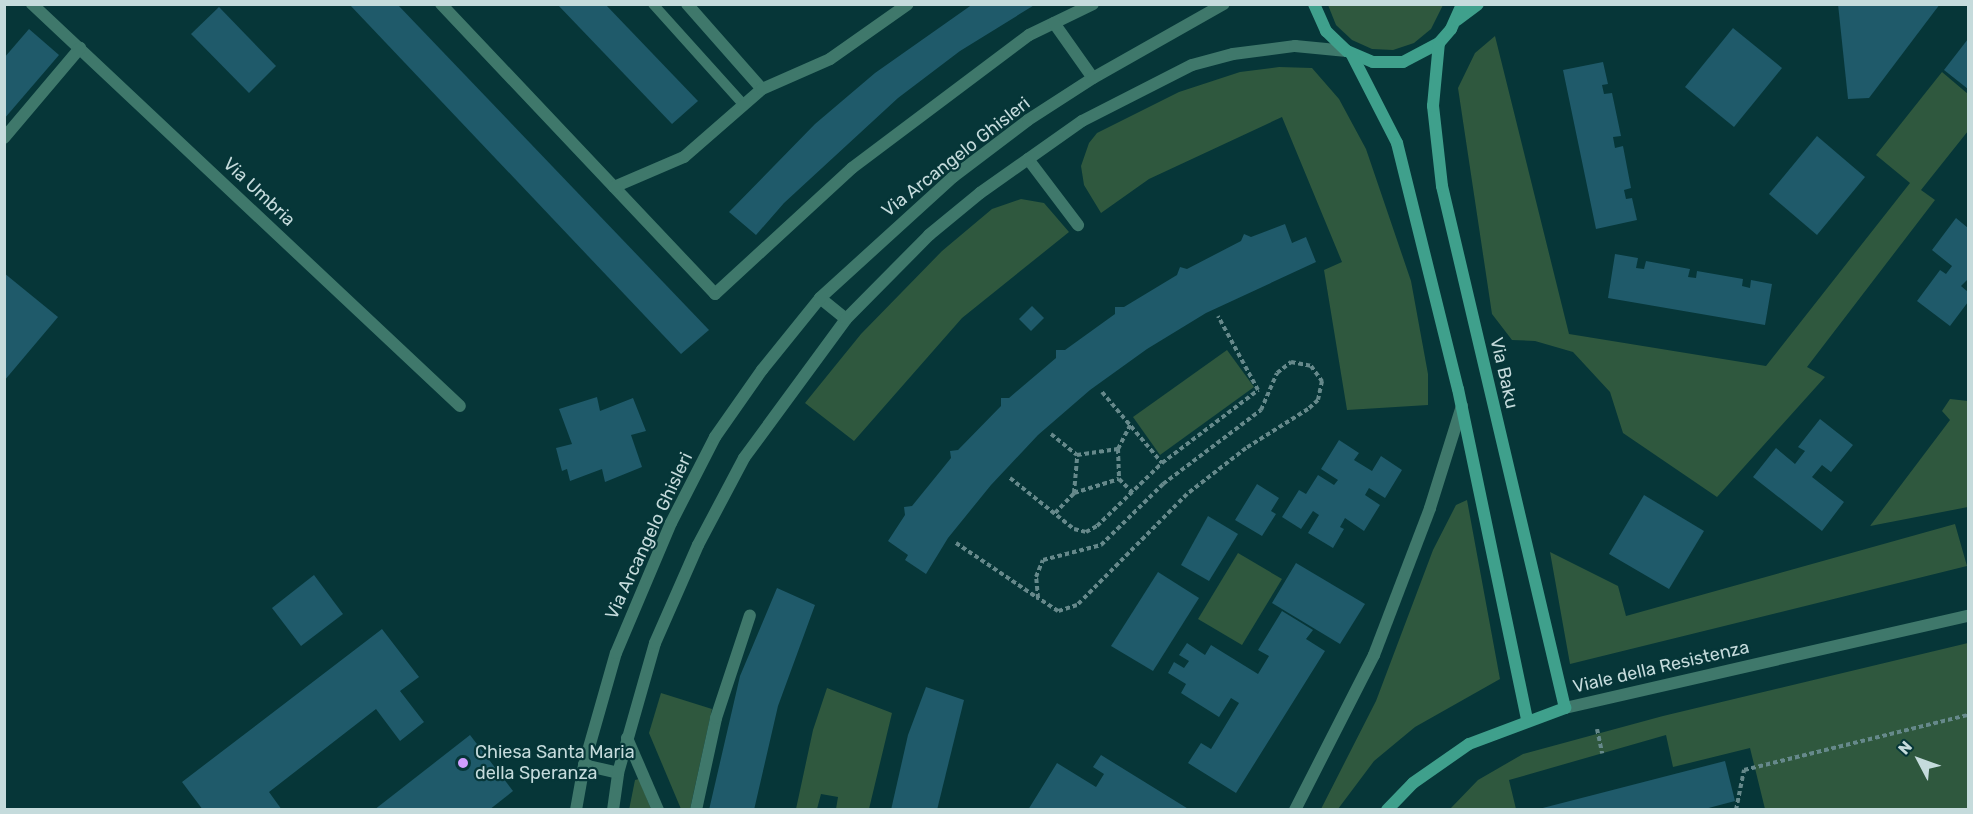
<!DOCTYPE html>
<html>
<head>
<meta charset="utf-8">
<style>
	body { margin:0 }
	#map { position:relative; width:1973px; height:814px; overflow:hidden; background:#063638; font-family:Rubik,sans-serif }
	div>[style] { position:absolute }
	.green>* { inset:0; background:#2f583e }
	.building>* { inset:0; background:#1f5a6a }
	.path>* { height:4px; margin-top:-2px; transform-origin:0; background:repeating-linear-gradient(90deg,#66898b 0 4.5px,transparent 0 7.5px) }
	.lane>* { height:10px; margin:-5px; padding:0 5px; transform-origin:5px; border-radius:5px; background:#3f786b }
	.street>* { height:12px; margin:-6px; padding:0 6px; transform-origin:6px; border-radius:6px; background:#3f786b }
	.secondary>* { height:12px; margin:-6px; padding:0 6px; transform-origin:6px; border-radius:6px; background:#3fa08c }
	.dots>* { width:16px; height:16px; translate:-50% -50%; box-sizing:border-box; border:3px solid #063638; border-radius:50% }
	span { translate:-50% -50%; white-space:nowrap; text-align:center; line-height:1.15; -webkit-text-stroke:4.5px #063638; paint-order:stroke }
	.street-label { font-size:18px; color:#c5dbdc }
	.poi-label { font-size:18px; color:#c5dbdc }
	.left { translate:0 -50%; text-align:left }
	.frame { position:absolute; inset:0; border:6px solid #c5dbdc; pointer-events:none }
	.north { position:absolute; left:1889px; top:730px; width:60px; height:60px; -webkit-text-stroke:4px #063638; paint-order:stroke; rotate:311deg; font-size:16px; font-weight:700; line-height:24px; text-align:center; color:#c5dbdc }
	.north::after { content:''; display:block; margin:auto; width:21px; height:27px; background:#c5dbdc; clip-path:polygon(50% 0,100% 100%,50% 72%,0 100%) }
</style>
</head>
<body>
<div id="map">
	<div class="green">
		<i style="clip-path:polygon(1328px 5px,1443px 5px,1431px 29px,1414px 43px,1393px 50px,1372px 49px,1352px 40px,1336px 25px)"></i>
		<i style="clip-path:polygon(1495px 36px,1569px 334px,1766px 366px,1910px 183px,1876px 155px,1942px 72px,1968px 94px,1968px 131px,1921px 190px,1935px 200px,1807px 367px,1825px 377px,1717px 497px,1623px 433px,1610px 392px,1573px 352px,1535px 341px,1512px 340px,1492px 314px,1458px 88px,1475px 53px)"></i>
		<i style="clip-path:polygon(1279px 67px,1312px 68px,1339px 99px,1366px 149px,1411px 281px,1428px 374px,1428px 405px,1347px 410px,1324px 270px,1342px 262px,1282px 117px,1149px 179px,1101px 213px,1084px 185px,1081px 166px,1089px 143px,1097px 133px,1179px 92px,1240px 72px)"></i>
		<i style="clip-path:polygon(1021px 199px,1044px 203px,1069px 232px,962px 318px,854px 441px,805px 403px,861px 334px,942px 251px,992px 209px)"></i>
		<i style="clip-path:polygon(1227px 350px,1254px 387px,1160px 455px,1133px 417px)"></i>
		<i style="clip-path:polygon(1950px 399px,1968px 401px,1968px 507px,1870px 526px,1950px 420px,1942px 411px)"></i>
		<i style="clip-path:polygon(1467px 500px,1500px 679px,1415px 727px,1374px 761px,1338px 809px,1321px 809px,1376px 701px,1433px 550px,1456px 505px)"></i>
		<i style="clip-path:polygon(1955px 524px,1967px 566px,1570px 664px,1550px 552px,1618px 586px,1626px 616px)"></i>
		<i style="clip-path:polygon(1238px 553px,1282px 579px,1242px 645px,1198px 619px)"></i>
		<i style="clip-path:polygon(1968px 643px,1968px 809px,1765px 809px,1750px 748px,1673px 767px,1666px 735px,1509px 780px,1516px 809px,1450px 809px,1478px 780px,1523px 754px,1663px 716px)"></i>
		<i style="clip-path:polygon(827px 688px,892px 713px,869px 809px,836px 809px,838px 797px,821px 794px,817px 809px,796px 809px,813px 730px)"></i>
		<i style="clip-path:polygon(661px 693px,712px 709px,690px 809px,681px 809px,649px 733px)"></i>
		<i style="clip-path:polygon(639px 779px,651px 809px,629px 810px,635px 780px)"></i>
	</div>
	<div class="building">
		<i style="clip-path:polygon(349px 4px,397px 4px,709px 330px,681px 354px)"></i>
		<i style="clip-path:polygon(557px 4px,605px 4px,698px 101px,672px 124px)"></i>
		<i style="clip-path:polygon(973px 4px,1036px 4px,960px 51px,898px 98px,784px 203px,756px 235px,729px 212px,815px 124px,875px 73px)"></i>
		<i style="clip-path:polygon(1838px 4px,1940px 4px,1869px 98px,1848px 99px)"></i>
		<i style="clip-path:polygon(219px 7px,276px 66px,249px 93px,191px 34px)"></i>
		<i style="clip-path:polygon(1733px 28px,1782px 68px,1734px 127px,1685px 87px)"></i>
		<i style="clip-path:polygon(29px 29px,59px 55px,4px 119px,4px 58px)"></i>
		<i style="clip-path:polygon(1968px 39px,1968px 89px,1944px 70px)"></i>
		<i style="clip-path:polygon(1603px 62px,1608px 84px,1602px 85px,1604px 94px,1612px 93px,1621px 136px,1613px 137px,1615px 148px,1623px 146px,1631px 188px,1624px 190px,1626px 199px,1632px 198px,1637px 220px,1596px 229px,1563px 70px)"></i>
		<i style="clip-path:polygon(1817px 136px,1865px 177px,1817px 235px,1769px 194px)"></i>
		<i style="clip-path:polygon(1956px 218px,1968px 228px,1968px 279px,1961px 286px,1968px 292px,1968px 302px,1950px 326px,1917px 301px,1940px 270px,1946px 274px,1952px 266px,1932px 250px)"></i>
		<i style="clip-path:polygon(1285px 224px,1292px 243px,1306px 237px,1316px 262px,1206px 313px,1147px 349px,1090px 390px,1038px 435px,991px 485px,948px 538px,926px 574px,905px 560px,908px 555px,888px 541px,905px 515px,904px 507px,912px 506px,951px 458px,950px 451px,958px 450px,1001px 406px,1001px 398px,1009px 398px,1056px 358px,1056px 350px,1065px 350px,1115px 314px,1115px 307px,1124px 307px,1177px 275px,1180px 267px,1187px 269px,1241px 241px,1244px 234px,1251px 237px)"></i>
		<i style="clip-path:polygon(1615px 254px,1638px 258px,1636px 268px,1644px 269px,1646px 261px,1690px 269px,1688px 277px,1696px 278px,1697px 271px,1743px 279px,1742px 286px,1750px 288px,1751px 280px,1772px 284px,1765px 325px,1608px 298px)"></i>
		<i style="clip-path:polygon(4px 273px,58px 317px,4px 381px)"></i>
		<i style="clip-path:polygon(1032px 306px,1044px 318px,1031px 331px,1019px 319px)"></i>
		<i style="clip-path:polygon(597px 397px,600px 411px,633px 398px,646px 431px,631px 435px,642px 467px,605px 482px,602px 469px,570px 481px,567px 469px,562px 471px,556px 448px,572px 444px,559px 409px)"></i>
		<i style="clip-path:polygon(1820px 419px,1853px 445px,1831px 472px,1822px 465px,1812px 477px,1844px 502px,1822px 531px,1753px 477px,1776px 448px,1795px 464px,1805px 451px,1798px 447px)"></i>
		<i style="clip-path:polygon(1339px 440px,1359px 453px,1354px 460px,1372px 471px,1381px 456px,1402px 470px,1385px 498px,1369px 488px,1365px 495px,1380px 505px,1364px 531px,1345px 518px,1340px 527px,1344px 529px,1333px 548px,1308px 533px,1319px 515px,1313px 511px,1301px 529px,1282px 517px,1299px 490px,1306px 494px,1318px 475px,1334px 485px,1338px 480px,1321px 469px)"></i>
		<i style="clip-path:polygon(1257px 484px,1279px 498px,1271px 511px,1276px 514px,1262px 536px,1235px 520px)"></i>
		<i style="clip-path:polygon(1644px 495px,1704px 531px,1669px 589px,1609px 554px)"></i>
		<i style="clip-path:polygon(1208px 516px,1238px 534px,1209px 581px,1181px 565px)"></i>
		<i style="clip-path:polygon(1296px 563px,1365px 604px,1340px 644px,1272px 603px)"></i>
		<i style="clip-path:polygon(1158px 572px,1199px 598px,1153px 671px,1111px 646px)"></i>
		<i style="clip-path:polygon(314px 575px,343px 614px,301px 646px,272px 608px)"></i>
		<i style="clip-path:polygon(777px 588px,815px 605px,778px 706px,754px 810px,709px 810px,740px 676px)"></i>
		<i style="clip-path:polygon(1282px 611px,1313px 630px,1306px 639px,1325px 651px,1236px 793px,1188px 763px,1201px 743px,1211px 749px,1239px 703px,1231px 698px,1219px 717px,1181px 693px,1186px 684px,1168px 673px,1174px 662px,1184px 668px,1189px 661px,1179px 655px,1187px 643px,1205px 655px,1211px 645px,1258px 674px,1269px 656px,1258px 650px)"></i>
		<i style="clip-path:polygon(382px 629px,419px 677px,400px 691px,424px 722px,400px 741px,376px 709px,269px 792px,282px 810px,203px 810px,182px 782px)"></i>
		<i style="clip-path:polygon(926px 687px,964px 700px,937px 810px,891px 810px,908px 735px)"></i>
		<i style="clip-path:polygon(470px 735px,513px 791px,489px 810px,374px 810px)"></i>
		<i style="clip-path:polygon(1101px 755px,1190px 810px,1028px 810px,1057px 763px,1096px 787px,1104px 774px,1093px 767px)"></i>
		<i style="clip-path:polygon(1725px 761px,1735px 801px,1701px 810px,1535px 810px)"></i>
	</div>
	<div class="path">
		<i style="left:1291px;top:362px;width:20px;rotate:11deg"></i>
		<i style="left:1311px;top:366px;width:19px;rotate:54deg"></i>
		<i style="left:1322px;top:381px;width:19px;rotate:102deg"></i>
		<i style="left:1318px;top:400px;width:13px;rotate:138deg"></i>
		<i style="left:1308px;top:409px;width:73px;rotate:147.8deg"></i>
		<i style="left:1246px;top:448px;width:75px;rotate:142.1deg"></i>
		<i style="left:1187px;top:494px;width:156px;rotate:134.7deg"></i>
		<i style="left:1077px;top:605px;width:20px;rotate:162deg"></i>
		<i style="left:1058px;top:611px;width:24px;rotate:-147deg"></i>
		<i style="left:1038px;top:598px;width:21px;rotate:-95deg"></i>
		<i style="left:1036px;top:577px;width:18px;rotate:-68deg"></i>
		<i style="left:1043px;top:560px;width:60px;rotate:-14.5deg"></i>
		<i style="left:1101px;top:545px;width:87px;rotate:-44.5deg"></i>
		<i style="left:1163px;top:484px;width:123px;rotate:-37.1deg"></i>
		<i style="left:1261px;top:410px;width:40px;rotate:-66.6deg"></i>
		<i style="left:1277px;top:373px;width:18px;rotate:-38deg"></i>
		<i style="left:1102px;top:392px;width:93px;rotate:49.8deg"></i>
		<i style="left:1051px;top:434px;width:33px;rotate:39deg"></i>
		<i style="left:1077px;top:455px;width:41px;rotate:-8.3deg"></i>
		<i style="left:1118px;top:449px;width:27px;rotate:-63deg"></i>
		<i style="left:1118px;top:449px;width:30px;rotate:88deg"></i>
		<i style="left:1119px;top:479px;width:20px;rotate:45deg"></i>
		<i style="left:1010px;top:478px;width:82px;rotate:38.6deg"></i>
		<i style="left:1074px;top:529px;width:12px;rotate:14deg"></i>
		<i style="left:1086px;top:532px;width:13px;rotate:-29deg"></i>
		<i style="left:1097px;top:526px;width:91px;rotate:-44.1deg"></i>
		<i style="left:1162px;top:463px;width:121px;rotate:-37.2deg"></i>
		<i style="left:1258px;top:390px;width:84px;rotate:-118.4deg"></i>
		<i style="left:1074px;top:493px;width:38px;rotate:-85deg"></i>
		<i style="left:1055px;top:513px;width:28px;rotate:-46deg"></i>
		<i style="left:1074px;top:493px;width:47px;rotate:-17.3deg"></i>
		<i style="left:956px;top:543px;width:99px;rotate:33.9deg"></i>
		<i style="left:1597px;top:729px;width:25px;rotate:78deg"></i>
		<i style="left:1736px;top:810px;width:41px;rotate:-78.7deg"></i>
		<i style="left:1744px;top:770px;width:231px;rotate:-13.8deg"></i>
	</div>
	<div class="lane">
		<i style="left:653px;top:4px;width:136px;rotate:48deg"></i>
	</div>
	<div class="street">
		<i style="left:32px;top:4px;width:587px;rotate:43.21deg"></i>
		<i style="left:441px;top:4px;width:399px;rotate:46.6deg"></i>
		<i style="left:715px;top:294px;width:186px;rotate:-42.6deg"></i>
		<i style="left:852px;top:168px;width:221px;rotate:-36.9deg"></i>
		<i style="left:1029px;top:35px;width:71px;rotate:-25.8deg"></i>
		<i style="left:687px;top:4px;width:113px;rotate:48.6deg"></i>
		<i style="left:1054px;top:23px;width:67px;rotate:54.7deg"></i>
		<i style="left:4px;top:138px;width:118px;rotate:-49.8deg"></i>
		<i style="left:1028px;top:159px;width:83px;rotate:52.9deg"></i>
		<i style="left:614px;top:187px;width:76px;rotate:-23.2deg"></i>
		<i style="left:684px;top:157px;width:103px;rotate:-41.1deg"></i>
		<i style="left:762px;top:89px;width:74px;rotate:-23.8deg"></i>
		<i style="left:830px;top:59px;width:95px;rotate:-35.2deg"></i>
		<i style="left:820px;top:298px;width:33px;rotate:39deg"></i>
		<i style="left:1565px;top:708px;width:413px;rotate:-12.9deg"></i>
		<i style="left:627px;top:738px;width:78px;rotate:66.7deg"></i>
		<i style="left:584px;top:765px;width:35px;rotate:13deg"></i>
		<i style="left:576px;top:810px;width:46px;rotate:-79.9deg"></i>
		<i style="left:584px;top:765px;width:116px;rotate:-74.1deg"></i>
		<i style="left:616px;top:653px;width:141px;rotate:-67.1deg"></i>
		<i style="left:671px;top:523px;width:97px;rotate:-62.9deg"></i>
		<i style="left:715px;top:437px;width:82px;rotate:-55deg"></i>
		<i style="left:762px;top:370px;width:92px;rotate:-51.1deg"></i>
		<i style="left:820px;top:298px;width:180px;rotate:-42.3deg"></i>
		<i style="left:953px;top:177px;width:94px;rotate:-37.2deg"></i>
		<i style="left:1028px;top:120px;width:77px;rotate:-32.9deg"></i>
		<i style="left:1093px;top:78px;width:150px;rotate:-29.5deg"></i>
		<i style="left:613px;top:810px;width:37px;rotate:-82deg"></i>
		<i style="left:618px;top:773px;width:135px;rotate:-74.1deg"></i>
		<i style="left:655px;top:643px;width:107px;rotate:-66.3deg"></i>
		<i style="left:698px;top:545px;width:98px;rotate:-62.1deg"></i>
		<i style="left:744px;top:458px;width:172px;rotate:-53.7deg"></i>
		<i style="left:846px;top:319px;width:118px;rotate:-45.3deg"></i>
		<i style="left:929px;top:235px;width:66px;rotate:-39.5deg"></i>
		<i style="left:980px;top:193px;width:125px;rotate:-35.2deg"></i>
		<i style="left:1082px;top:121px;width:123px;rotate:-27deg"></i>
		<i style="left:1192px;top:65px;width:42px;rotate:-15deg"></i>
		<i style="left:1233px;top:54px;width:63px;rotate:-7.4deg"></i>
		<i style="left:1295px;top:46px;width:52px;rotate:5.5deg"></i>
		<i style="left:696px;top:810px;width:94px;rotate:-77.7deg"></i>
		<i style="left:716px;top:718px;width:108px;rotate:-71.7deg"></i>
		<i style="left:1295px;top:810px;width:174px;rotate:-63deg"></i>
		<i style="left:1374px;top:655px;width:157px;rotate:-69.1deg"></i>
		<i style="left:1430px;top:508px;width:107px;rotate:-72.6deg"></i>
	</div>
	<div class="secondary">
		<i style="left:1314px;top:4px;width:30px;rotate:66deg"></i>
		<i style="left:1326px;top:31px;width:29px;rotate:44deg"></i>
		<i style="left:1347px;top:51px;width:28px;rotate:23deg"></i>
		<i style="left:1373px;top:62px;width:30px"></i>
		<i style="left:1403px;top:62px;width:41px;rotate:-27.8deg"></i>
		<i style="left:1439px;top:43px;width:18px;rotate:-49deg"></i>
		<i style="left:1451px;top:29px;width:27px;rotate:-66deg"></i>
		<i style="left:1457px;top:20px;width:26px;rotate:-37deg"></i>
		<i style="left:1352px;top:55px;width:99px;rotate:62.9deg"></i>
		<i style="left:1397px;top:143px;width:253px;rotate:76.1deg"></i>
		<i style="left:1458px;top:389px;width:337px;rotate:78.2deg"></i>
		<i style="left:1387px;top:810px;width:37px;rotate:-46deg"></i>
		<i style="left:1413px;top:783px;width:68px;rotate:-34.9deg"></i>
		<i style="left:1469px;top:744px;width:103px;rotate:-20.6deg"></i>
		<i style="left:1565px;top:708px;width:536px;rotate:-103.26deg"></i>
		<i style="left:1442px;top:186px;width:81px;rotate:-96.4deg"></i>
		<i style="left:1433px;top:106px;width:63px;rotate:-84.6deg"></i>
	</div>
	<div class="dots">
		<i style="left:463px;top:763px;background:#d09dff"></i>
	</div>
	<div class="street-label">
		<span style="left:956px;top:157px;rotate:-38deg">Via Arcangelo Ghisleri</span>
		<span style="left:259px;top:192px;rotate:43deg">Via Umbria</span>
		<span style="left:1504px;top:373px;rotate:77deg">Via Baku</span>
		<span style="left:649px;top:536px;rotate:-65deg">Via Arcangelo Ghisleri</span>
		<span style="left:1661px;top:667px;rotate:-13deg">Viale della Resistenza</span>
	</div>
	<div class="poi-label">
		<span class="left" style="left:475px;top:763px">Chiesa Santa Maria<br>della Speranza</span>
	</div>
	<div class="frame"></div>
	<div class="north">N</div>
</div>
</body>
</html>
